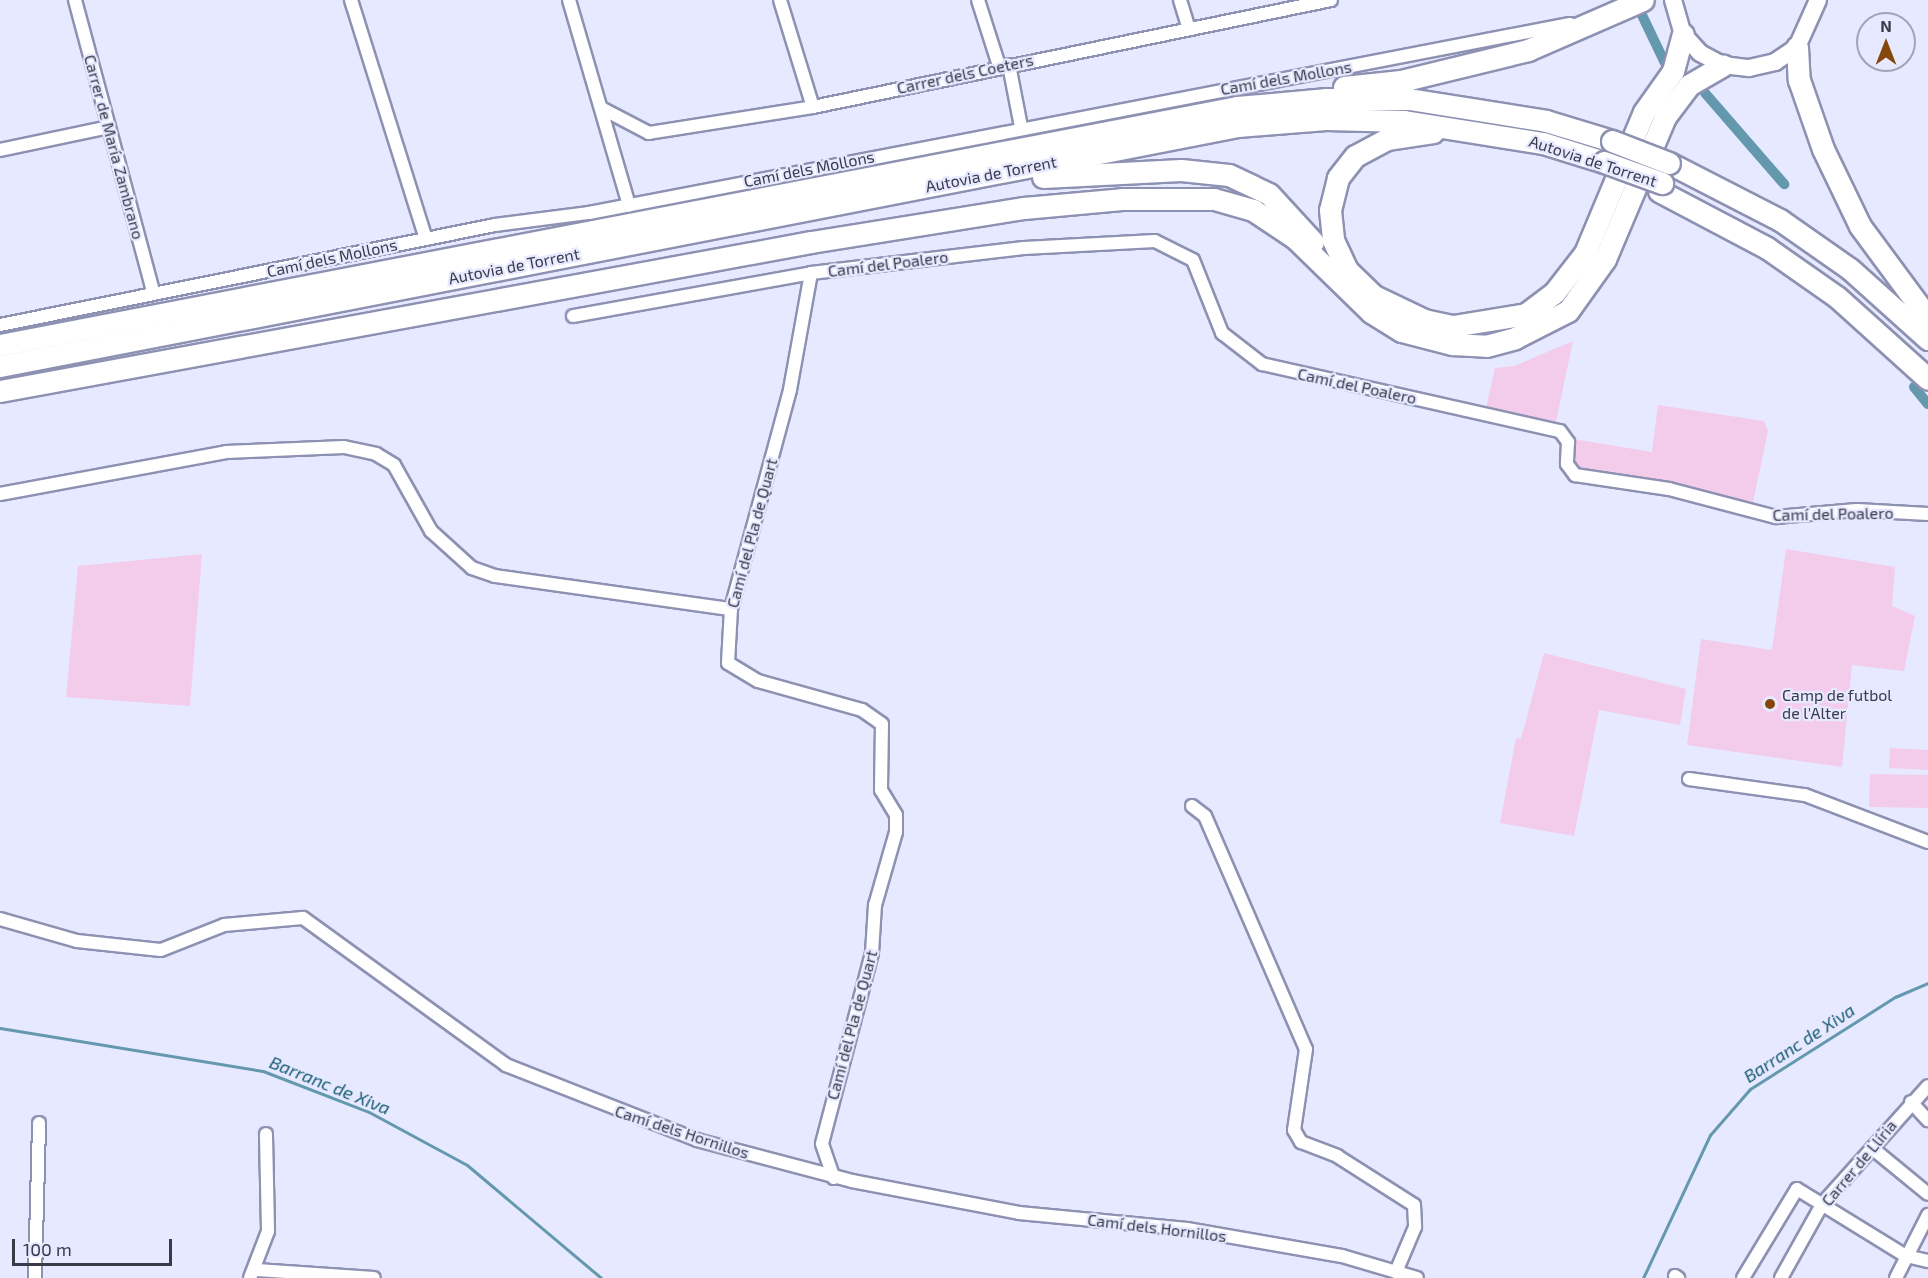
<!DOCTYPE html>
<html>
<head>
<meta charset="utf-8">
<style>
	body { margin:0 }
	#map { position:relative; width:1928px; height:1278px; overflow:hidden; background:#e6e9ff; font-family:"Exo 2",sans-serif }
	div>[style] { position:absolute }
	.green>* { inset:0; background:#f4cceb }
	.stream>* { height:3px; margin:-1.5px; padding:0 1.5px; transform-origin:1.5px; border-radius:1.5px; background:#6499ad }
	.canal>* { height:10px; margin:-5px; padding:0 5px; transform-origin:5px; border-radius:5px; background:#6499ad }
	.roads { filter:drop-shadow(2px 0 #8d91b2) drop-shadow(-2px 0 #8d91b2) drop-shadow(0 2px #8d91b2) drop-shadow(0 -2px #8d91b2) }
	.minor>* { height:12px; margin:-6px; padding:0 6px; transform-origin:6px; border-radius:6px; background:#fff }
	.secondary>* { height:16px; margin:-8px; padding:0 8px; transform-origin:8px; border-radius:8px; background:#fff }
	.motorway>* { height:21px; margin:-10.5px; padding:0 10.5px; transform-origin:10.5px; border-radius:10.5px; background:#fff }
	.bridges { filter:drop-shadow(2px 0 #8d91b2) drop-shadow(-2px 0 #8d91b2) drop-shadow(0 2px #8d91b2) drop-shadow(0 -2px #8d91b2) }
	.motorway-bridge>* { height:21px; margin:-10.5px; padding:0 10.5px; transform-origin:10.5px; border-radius:10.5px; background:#fff }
	.dots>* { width:16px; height:16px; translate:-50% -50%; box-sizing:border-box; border:3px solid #e6e9ff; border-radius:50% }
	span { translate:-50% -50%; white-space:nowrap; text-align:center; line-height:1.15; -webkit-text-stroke:4.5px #e6e9ff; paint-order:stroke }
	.street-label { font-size:16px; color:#393b49 }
	.poi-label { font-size:16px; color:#393b49 }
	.left { translate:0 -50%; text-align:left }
	.water-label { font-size:18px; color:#165b71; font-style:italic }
	.north { position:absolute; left:1856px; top:12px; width:60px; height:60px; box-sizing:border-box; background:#e6e9ff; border:2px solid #a1a3b6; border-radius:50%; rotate:0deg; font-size:16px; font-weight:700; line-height:24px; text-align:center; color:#393b49 }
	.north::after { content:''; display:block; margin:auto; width:21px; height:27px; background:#86470d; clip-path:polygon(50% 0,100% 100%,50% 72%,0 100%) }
	.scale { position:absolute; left:12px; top:1239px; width:160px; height:27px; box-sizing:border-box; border:3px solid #393b49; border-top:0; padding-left:8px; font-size:18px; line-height:21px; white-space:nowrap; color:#393b49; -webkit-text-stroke:4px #e6e9ff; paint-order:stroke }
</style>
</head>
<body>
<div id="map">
	<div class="green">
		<i style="clip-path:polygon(1573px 341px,1555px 426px,1485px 412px,1495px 368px,1514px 366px)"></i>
		<i style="clip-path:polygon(1658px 405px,1764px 421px,1768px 431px,1752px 507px,1576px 468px,1573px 439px,1652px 452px)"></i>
		<i style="clip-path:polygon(1786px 549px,1895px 567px,1892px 606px,1915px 616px,1904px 671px,1852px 665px,1842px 767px,1687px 745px,1701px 639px,1772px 650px)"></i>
		<i style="clip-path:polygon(202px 554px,190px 706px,66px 697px,78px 566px)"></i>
		<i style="clip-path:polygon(1544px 653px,1686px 689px,1680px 725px,1599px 710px,1574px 836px,1500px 823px,1516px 738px,1521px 739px)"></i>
		<i style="clip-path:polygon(1890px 748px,1928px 750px,1928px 770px,1889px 768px)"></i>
		<i style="clip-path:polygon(1870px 774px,1928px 775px,1928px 808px,1869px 807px)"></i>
	</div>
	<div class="stream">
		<i style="left:0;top:1028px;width:266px;rotate:9.3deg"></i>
		<i style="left:263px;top:1071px;width:114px;rotate:21.1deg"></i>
		<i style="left:369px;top:1112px;width:111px;rotate:28.4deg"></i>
		<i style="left:467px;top:1165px;width:175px;rotate:40.1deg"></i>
		<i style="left:1643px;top:1278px;width:158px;rotate:-64.9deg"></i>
		<i style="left:1710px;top:1135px;width:61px;rotate:-49deg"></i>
		<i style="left:1750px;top:1089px;width:172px;rotate:-32.4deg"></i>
		<i style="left:1895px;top:997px;width:36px;rotate:-23deg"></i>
	</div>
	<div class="canal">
		<i style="left:1641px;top:13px;width:55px;rotate:64.4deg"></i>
		<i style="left:1705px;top:93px;width:121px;rotate:49deg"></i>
		<i style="left:1914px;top:387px;width:22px;rotate:51deg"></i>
	</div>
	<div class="roads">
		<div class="minor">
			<i style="left:75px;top:0;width:304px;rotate:75deg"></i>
			<i style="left:351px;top:0;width:250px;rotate:72.6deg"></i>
			<i style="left:569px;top:0;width:214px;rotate:73.7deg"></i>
			<i style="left:780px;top:0;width:112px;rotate:72.9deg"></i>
			<i style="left:978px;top:0;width:69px;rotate:72.3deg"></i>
			<i style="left:1180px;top:0;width:27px;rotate:73deg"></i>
			<i style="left:1009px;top:65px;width:63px;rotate:79deg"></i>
			<i style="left:603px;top:109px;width:52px;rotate:27.6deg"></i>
			<i style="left:649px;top:133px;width:166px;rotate:-9deg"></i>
			<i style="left:813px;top:107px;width:529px;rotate:-11.67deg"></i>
			<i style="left:0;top:150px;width:111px;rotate:-11.9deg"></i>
			<i style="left:811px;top:273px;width:119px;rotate:100.2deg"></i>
			<i style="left:790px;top:390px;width:227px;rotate:105.1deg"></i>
			<i style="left:731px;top:609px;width:54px;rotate:93.2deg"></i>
			<i style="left:728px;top:663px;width:35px;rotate:31deg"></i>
			<i style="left:758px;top:681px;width:108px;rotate:15.6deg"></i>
			<i style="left:862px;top:710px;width:24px;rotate:35deg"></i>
			<i style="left:882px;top:724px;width:66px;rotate:90.9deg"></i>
			<i style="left:881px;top:790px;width:29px;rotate:59deg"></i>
			<i style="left:896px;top:815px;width:17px;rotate:90deg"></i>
			<i style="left:896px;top:832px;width:76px;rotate:106deg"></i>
			<i style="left:875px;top:905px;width:48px;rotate:93.6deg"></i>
			<i style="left:872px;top:953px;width:197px;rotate:104.7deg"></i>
			<i style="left:822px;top:1144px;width:36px;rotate:71deg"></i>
			<i style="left:573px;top:316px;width:242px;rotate:-10.2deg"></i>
			<i style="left:811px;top:273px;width:214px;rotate:-6.7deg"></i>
			<i style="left:1024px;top:248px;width:131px;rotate:-3.1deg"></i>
			<i style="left:1155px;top:241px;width:42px;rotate:26.6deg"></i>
			<i style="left:1193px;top:260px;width:79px;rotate:68.3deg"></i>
			<i style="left:1222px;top:333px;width:51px;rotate:37.8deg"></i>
			<i style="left:1262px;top:364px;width:305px;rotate:12.7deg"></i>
			<i style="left:1560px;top:431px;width:14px;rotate:54deg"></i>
			<i style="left:1568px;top:442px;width:22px;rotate:93deg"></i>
			<i style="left:1567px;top:464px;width:14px;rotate:54deg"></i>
			<i style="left:1575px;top:475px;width:95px;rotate:8.5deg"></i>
			<i style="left:1669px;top:489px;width:111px;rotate:14.7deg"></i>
			<i style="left:1776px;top:517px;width:81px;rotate:-4.9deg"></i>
			<i style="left:1857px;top:510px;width:71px;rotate:3.2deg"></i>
			<i style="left:0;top:325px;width:505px;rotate:-11.42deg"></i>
			<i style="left:495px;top:225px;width:95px;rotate:-7.3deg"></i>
			<i style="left:589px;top:213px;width:999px;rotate:-10.91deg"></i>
			<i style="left:0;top:494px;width:230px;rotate:-10.5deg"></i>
			<i style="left:226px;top:452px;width:118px;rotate:-2.4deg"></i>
			<i style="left:344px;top:447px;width:33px;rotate:12deg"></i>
			<i style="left:376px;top:454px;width:21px;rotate:31deg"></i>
			<i style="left:394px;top:465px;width:76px;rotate:60.7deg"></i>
			<i style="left:431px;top:531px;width:55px;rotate:42.1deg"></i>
			<i style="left:472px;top:568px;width:24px;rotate:19deg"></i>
			<i style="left:495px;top:576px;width:238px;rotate:8deg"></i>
			<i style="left:1689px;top:779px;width:117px;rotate:7.9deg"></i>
			<i style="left:1805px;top:795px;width:132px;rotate:20.9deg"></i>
			<i style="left:1192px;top:806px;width:16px;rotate:38deg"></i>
			<i style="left:1205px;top:816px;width:254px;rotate:66.6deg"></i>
			<i style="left:1306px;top:1049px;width:82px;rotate:98.4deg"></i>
			<i style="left:1294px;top:1130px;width:14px;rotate:60deg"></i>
			<i style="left:1301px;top:1142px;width:39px;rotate:21deg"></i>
			<i style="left:1337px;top:1156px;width:91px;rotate:32.5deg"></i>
			<i style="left:1414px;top:1205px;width:22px;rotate:87deg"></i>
			<i style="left:1415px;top:1227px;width:49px;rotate:112.9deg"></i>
			<i style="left:0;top:919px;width:80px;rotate:15.9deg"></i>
			<i style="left:77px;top:941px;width:84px;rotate:6.1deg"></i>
			<i style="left:161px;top:950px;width:68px;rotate:-21.6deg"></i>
			<i style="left:224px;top:925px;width:79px;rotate:-5.1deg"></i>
			<i style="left:303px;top:918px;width:251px;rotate:35.9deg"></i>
			<i style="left:506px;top:1065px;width:205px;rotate:21.4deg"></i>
			<i style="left:697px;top:1140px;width:160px;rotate:14.8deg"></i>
			<i style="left:852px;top:1181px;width:170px;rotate:10.8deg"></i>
			<i style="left:1019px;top:1213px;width:169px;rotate:5.4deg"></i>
			<i style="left:1187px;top:1229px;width:157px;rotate:9.9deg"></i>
			<i style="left:1342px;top:1256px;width:78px;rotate:16.3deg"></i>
			<i style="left:1911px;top:1102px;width:25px;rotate:47deg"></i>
			<i style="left:1872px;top:1148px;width:72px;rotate:39.4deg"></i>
			<i style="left:257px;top:1270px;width:117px;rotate:3.9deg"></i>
			<i style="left:1675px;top:1276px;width:4px;rotate:34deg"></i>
			<i style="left:35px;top:1278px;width:155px;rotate:-88.5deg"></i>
			<i style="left:250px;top:1278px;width:50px;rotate:-69deg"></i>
			<i style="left:268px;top:1231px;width:97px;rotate:-91.2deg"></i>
			<i style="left:1743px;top:1278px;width:104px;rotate:-58.8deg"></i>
			<i style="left:1797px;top:1189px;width:128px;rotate:31.6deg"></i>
			<i style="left:1906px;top:1256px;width:23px;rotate:13deg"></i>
			<i style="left:1781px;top:1278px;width:86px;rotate:-60.8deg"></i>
			<i style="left:1823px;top:1203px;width:157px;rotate:-48.1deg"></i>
			<i style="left:1896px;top:1278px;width:71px;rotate:-63.1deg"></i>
		</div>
		<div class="secondary">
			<i style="left:1673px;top:0;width:35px;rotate:74deg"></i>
			<i style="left:1683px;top:34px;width:25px;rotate:48deg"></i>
			<i style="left:1700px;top:53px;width:26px;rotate:28deg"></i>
			<i style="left:1723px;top:65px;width:26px;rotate:7deg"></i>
			<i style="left:1749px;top:68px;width:27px;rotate:-13deg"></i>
			<i style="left:1775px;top:62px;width:27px;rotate:-34deg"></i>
			<i style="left:1797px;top:47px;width:51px;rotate:-65.9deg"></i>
		</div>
		<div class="motorway">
			<i style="left:1797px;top:47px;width:33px;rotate:87deg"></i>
			<i style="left:1799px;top:80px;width:73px;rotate:70.8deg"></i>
			<i style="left:1823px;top:149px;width:85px;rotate:64.3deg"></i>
			<i style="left:1860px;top:226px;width:114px;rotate:53.5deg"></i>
			<i style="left:1344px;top:87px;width:57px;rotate:-6deg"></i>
			<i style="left:1401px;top:81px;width:131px;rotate:-13.7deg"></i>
			<i style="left:1528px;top:50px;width:125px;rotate:-23.5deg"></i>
			<i style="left:1433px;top:132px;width:47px;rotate:171.3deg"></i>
			<i style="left:1387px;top:139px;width:36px;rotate:152deg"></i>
			<i style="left:1355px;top:156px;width:28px;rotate:128deg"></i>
			<i style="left:1338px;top:178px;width:33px;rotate:104deg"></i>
			<i style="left:1330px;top:210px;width:30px;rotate:84deg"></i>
			<i style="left:1333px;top:240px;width:33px;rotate:65deg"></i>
			<i style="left:1347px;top:270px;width:37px;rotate:44deg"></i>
			<i style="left:1374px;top:296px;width:55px;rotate:25.6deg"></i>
			<i style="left:1424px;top:320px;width:30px;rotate:12deg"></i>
			<i style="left:1453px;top:326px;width:74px;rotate:-9.3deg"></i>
			<i style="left:1526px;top:314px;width:35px;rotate:-37deg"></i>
			<i style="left:1554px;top:293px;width:51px;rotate:-52.2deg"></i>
			<i style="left:1585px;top:253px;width:153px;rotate:-67.3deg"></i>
			<i style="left:1644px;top:112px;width:50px;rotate:-54.7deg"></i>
			<i style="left:1673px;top:71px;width:38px;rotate:-75deg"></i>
			<i style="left:1669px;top:163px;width:125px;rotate:27.2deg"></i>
			<i style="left:1780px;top:220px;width:85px;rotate:35deg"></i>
			<i style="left:1850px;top:269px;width:105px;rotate:41.9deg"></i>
			<i style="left:1043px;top:177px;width:138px;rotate:-2.9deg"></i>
			<i style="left:1181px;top:170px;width:48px;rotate:5.9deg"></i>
			<i style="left:1229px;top:175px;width:44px;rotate:25.4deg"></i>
			<i style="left:1269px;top:194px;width:65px;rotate:47.5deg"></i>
			<i style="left:1659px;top:191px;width:122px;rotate:27.8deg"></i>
			<i style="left:1767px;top:248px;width:85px;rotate:35deg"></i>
			<i style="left:1837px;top:297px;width:122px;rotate:42deg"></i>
			<i style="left:0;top:345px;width:1260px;rotate:-10.89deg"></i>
			<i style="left:1237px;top:107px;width:90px;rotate:-5.1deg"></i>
			<i style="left:1327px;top:99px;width:82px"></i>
			<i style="left:1409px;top:99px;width:139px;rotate:9.1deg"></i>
			<i style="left:1546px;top:121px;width:69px;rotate:16.9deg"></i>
			<i style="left:0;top:366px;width:1261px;rotate:-10.97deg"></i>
			<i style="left:1238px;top:126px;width:88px;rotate:-4.5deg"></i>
			<i style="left:1326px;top:119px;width:78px;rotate:1.5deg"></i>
			<i style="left:1404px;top:121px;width:141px;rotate:9deg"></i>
			<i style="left:1543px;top:143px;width:64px;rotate:17.3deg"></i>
			<i style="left:0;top:391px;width:825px;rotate:-10.41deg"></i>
			<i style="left:811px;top:242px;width:216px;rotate:-9.1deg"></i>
			<i style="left:1024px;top:208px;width:98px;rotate:-5.2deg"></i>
			<i style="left:1122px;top:199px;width:92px"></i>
			<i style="left:1214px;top:199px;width:41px;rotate:15.8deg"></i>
			<i style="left:1253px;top:210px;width:50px;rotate:33.7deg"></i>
			<i style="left:1295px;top:238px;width:106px;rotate:44.2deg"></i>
			<i style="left:1371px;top:312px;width:36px;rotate:32deg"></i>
			<i style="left:1402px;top:331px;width:52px;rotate:14.6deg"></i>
			<i style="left:1452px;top:344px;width:34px;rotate:3deg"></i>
			<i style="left:1486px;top:346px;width:30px;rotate:-15deg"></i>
			<i style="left:1515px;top:338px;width:59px;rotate:-27deg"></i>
			<i style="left:1568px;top:311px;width:64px;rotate:-54.6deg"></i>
			<i style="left:1605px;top:259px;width:154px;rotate:-67.1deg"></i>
			<i style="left:1665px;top:117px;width:40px;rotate:-53deg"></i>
			<i style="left:1689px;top:85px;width:39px;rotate:-30deg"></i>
		</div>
	</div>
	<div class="bridges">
		<div class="motorway-bridge">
			<i style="left:1612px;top:141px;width:61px;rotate:21.1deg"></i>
			<i style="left:1604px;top:162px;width:62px;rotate:19.9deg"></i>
		</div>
	</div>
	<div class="dots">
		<i style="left:1770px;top:704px;background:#86470d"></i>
	</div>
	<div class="street-label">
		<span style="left:965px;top:74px;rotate:-12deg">Carrer dels Coeters</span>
		<span style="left:1286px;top:78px;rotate:-10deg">Camí dels Mollons</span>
		<span style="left:114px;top:147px;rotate:75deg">Carrer de María Zambrano</span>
		<span style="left:1593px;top:161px;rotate:18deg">Autovia de Torrent</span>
		<span style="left:809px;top:169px;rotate:-11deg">Camí dels Mollons</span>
		<span style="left:991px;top:174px;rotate:-11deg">Autovia de Torrent</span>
		<span style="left:332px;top:258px;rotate:-12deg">Camí dels Mollons</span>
		<span style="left:888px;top:264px;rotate:-7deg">Camí del Poalero</span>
		<span style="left:514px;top:266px;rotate:-11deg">Autovia de Torrent</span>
		<span style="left:1357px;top:386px;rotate:12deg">Camí del Poalero</span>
		<span style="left:1833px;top:514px;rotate:-1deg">Camí del Poalero</span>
		<span style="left:752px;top:533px;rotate:-75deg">Camí del Pla de Quart</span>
		<span style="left:852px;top:1025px;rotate:-75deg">Camí del Pla de Quart</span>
		<span style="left:682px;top:1132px;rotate:18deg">Camí dels Hornillos</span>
		<span style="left:1859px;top:1163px;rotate:-50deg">Carrer de Llíria</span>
		<span style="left:1157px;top:1228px;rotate:7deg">Camí dels Hornillos</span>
	</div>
	<div class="poi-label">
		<span class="left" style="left:1782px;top:704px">Camp de futbol<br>de l'Alter</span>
	</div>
	<div class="water-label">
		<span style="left:1799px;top:1043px;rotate:-33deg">Barranc de Xiva</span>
		<span style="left:330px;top:1085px;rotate:22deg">Barranc de Xiva</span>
	</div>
	<div class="north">N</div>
	<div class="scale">100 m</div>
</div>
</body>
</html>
